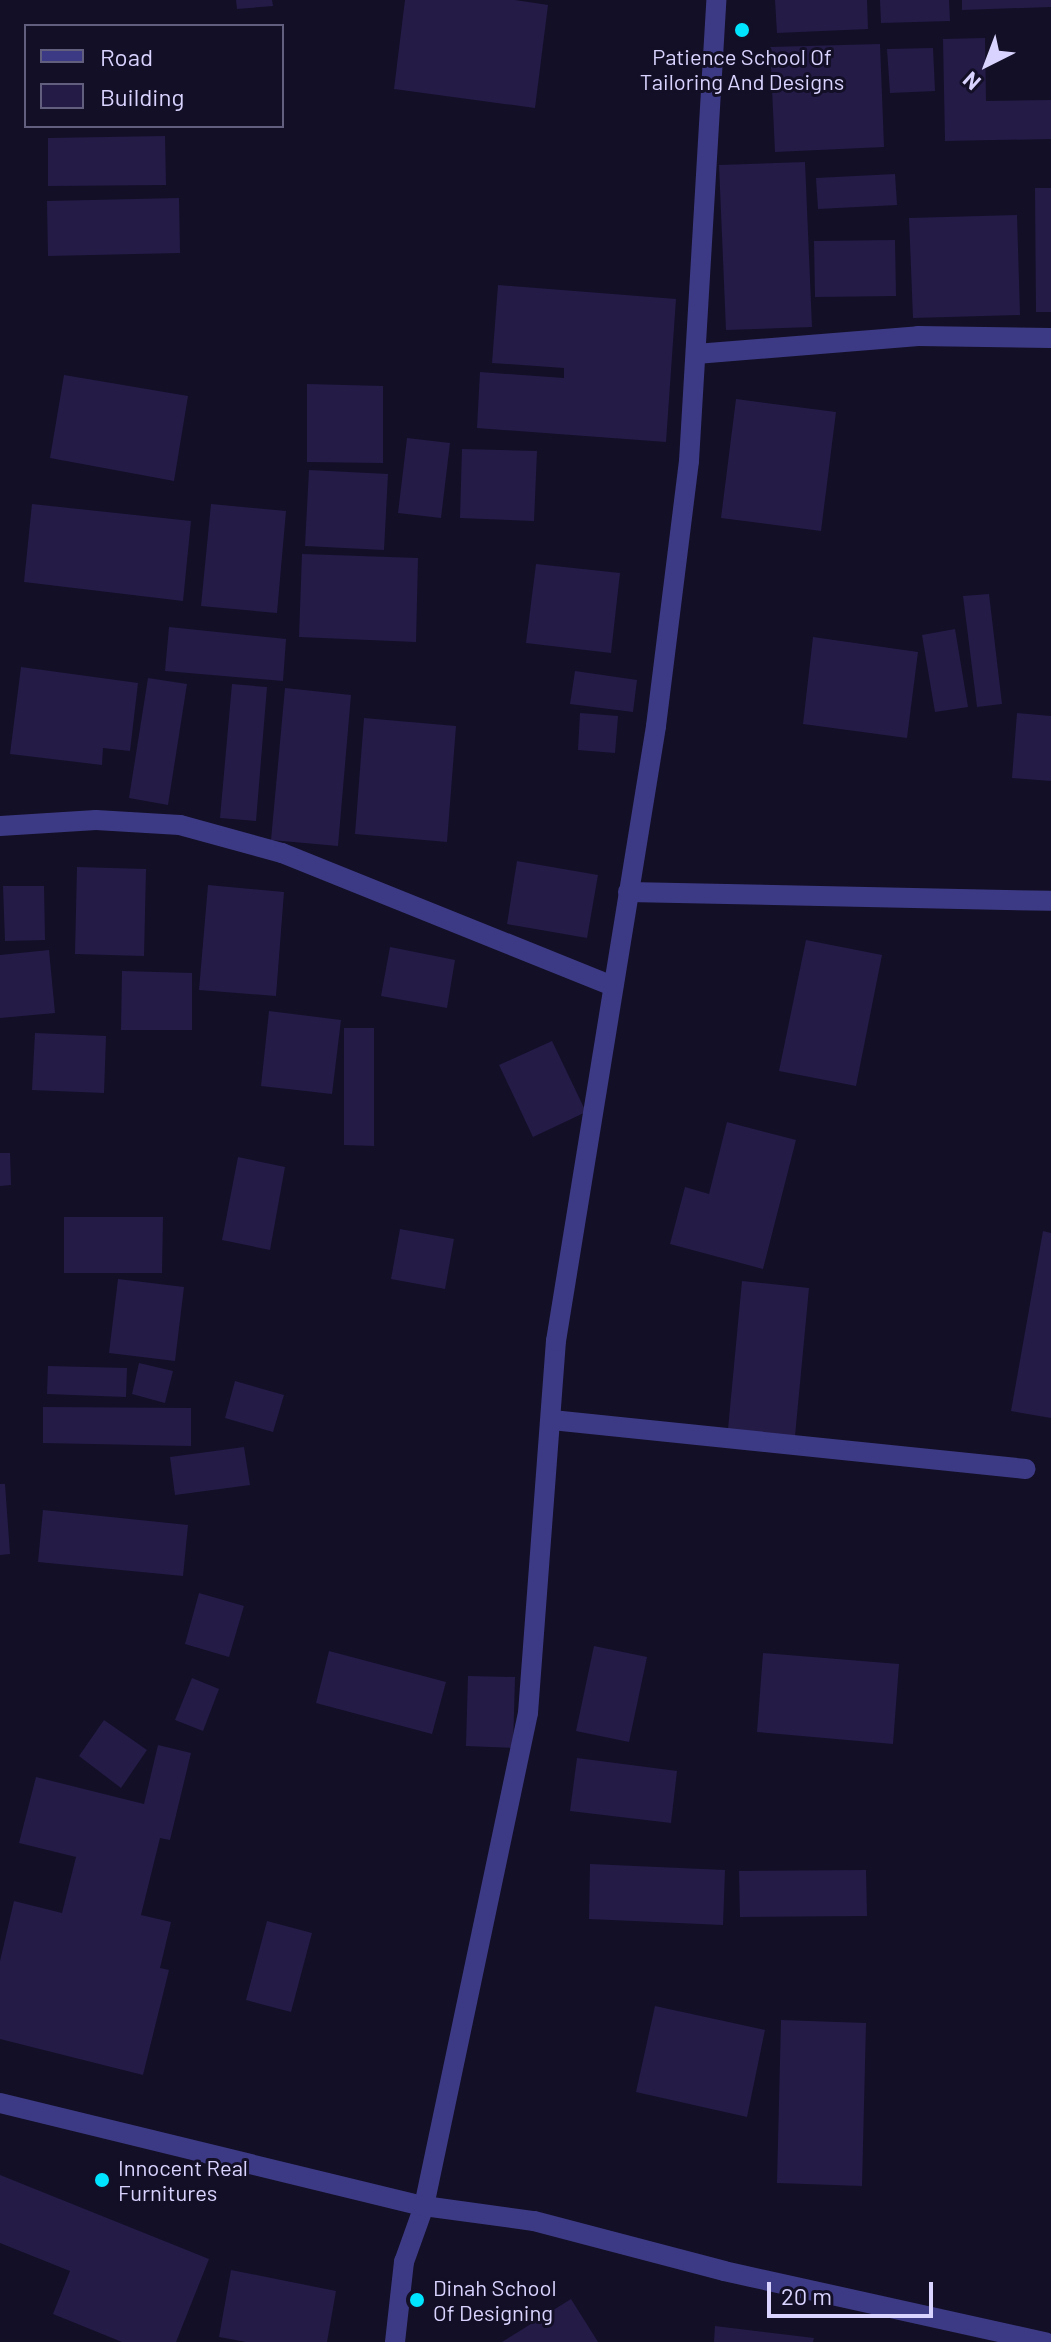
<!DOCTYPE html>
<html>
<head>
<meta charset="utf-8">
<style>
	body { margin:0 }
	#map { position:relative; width:1051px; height:2342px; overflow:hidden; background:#130f26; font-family:Barlow,sans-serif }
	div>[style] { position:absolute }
	.building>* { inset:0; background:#241b47 }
	.minor>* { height:20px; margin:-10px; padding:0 10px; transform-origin:10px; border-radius:10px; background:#3d3a85 }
	.tertiary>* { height:20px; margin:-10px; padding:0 10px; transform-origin:10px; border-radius:10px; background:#3d3a85 }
	.dots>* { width:22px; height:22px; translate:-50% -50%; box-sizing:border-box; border:4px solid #130f26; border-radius:50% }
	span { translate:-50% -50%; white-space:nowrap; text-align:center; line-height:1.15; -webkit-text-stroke:6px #130f26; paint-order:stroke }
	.poi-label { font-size:22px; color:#d9d4ff }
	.left { translate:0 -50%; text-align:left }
	.legend { position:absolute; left:24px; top:24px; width:260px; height:104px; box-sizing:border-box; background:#130f26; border:2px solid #625e7d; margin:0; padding:10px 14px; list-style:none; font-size:24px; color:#d9d4ff }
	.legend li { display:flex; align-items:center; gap:16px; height:40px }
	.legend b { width:40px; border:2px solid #625e7d }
	.north { position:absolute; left:947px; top:24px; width:80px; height:80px; -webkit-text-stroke:6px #130f26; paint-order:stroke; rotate:222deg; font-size:22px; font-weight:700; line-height:32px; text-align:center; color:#d9d4ff }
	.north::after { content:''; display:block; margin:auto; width:28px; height:36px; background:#d9d4ff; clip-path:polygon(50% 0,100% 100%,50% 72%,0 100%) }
	.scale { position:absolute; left:767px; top:2282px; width:166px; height:36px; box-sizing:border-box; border:4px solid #d9d4ff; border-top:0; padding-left:10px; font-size:24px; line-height:28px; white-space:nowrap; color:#d9d4ff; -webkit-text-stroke:6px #130f26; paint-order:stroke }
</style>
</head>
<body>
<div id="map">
	<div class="building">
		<i style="clip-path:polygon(236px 0,272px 0,273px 6px,237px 9px)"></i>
		<i style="clip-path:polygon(405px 0,515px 0,548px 5px,535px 108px,394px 89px)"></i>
		<i style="clip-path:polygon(775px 0,867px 0,868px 29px,777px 33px)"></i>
		<i style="clip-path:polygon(880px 0,949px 0,950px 21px,881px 23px)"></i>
		<i style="clip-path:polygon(962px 0,1051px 0,1051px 7px,962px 10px)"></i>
		<i style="clip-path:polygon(985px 38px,986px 101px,1051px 100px,1051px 139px,945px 141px,943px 39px)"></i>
		<i style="clip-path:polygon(880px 44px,884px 147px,775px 152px,770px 47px)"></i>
		<i style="clip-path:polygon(933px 48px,935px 91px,890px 93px,887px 49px)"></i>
		<i style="clip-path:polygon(165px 136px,166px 185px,48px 186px,48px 138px)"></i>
		<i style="clip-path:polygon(805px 162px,812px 327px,726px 330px,719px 165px)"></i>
		<i style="clip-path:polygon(895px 174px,897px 205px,818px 209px,816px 178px)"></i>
		<i style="clip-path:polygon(1035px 188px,1051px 188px,1051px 312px,1036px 312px)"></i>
		<i style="clip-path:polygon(179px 198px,180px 253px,48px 256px,47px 201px)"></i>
		<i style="clip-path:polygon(1017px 215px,1020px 315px,913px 318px,909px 218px)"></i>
		<i style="clip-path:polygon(895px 240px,896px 296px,815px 297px,814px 241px)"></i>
		<i style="clip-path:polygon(498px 285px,676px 299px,666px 442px,477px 428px,480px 372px,564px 378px,564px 368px,492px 363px)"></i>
		<i style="clip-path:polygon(64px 375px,188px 396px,174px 481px,50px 458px)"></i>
		<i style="clip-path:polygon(307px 384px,383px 386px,383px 463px,307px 462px)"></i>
		<i style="clip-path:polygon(736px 399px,836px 412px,821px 531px,721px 518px)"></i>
		<i style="clip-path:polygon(407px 438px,450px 443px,441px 518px,398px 513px)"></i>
		<i style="clip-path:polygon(462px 449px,537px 451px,534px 521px,460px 518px)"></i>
		<i style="clip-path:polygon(309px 470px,388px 474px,384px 550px,305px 546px)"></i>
		<i style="clip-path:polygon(32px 504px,191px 521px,183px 601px,24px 582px)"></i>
		<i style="clip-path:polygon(211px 504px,286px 511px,277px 613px,201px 606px)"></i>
		<i style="clip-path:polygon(302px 554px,418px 558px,416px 642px,299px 637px)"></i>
		<i style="clip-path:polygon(536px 564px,620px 573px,611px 653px,526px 643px)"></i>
		<i style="clip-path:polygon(989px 594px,1002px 704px,977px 707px,963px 596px)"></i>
		<i style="clip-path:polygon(169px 627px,286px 639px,283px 681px,165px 671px)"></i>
		<i style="clip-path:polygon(955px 629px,968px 707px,935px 712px,922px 635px)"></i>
		<i style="clip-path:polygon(813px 637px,918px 652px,907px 738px,803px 724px)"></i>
		<i style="clip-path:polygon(21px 667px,138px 683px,130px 751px,103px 748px,102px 765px,10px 754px)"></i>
		<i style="clip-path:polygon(575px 671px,637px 680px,633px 712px,570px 704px)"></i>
		<i style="clip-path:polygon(148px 678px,187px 684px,168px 805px,129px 798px)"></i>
		<i style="clip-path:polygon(232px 684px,267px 687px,256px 821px,220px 818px)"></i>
		<i style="clip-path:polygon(285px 688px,351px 695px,338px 846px,271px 840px)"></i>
		<i style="clip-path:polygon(580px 713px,618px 716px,615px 753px,578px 750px)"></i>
		<i style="clip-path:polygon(1017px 713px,1051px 716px,1051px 781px,1012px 778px)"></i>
		<i style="clip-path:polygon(364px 718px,456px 726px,447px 842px,355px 834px)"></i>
		<i style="clip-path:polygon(517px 861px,598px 875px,587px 938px,507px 924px)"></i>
		<i style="clip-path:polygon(77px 867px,146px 869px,144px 956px,75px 954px)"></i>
		<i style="clip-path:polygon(208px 885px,284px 892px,276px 996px,199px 990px)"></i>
		<i style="clip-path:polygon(3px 886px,44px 886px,45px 940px,5px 941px)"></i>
		<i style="clip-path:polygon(806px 940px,882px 955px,856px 1086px,779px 1071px)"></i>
		<i style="clip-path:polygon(390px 947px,455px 960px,447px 1008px,381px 996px)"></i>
		<i style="clip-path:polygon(49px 950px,55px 1013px,0 1018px,0 955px)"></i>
		<i style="clip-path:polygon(122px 971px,192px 973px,192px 1030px,121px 1030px)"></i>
		<i style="clip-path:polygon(269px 1011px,341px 1020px,332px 1094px,261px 1086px)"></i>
		<i style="clip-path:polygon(344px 1028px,374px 1028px,374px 1146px,344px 1145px)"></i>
		<i style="clip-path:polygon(35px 1033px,106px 1036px,104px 1093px,32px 1090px)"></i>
		<i style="clip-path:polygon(552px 1041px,586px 1112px,533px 1137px,499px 1065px)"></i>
		<i style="clip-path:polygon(727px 1122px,796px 1140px,763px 1269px,670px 1244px,685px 1187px,709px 1194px)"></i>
		<i style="clip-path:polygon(0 1153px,10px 1153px,11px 1185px,0 1186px)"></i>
		<i style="clip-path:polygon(238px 1157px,285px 1167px,270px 1250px,222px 1240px)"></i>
		<i style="clip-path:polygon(64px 1217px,163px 1217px,162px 1273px,64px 1273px)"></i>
		<i style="clip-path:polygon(400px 1229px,454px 1239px,445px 1289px,391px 1279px)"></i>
		<i style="clip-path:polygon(1043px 1231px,1051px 1233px,1051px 1418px,1011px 1411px)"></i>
		<i style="clip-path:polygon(118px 1279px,184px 1287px,175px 1361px,109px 1353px)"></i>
		<i style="clip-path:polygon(742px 1281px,809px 1288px,795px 1436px,728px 1429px)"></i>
		<i style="clip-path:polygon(139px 1363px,173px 1371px,165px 1403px,132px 1394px)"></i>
		<i style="clip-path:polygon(48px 1366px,127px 1368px,126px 1397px,47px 1394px)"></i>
		<i style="clip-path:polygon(235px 1381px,284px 1395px,273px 1432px,225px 1418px)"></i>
		<i style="clip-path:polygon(43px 1407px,191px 1408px,191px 1446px,43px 1443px)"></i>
		<i style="clip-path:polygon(244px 1447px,250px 1485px,175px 1495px,170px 1457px)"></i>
		<i style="clip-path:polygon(0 1484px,5px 1484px,10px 1554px,0 1555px)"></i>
		<i style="clip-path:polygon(43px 1510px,188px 1525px,183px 1576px,38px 1562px)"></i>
		<i style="clip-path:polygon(199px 1593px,244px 1606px,229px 1657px,185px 1644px)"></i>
		<i style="clip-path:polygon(594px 1646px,647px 1657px,629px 1742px,576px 1731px)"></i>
		<i style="clip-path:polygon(329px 1651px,446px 1682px,432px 1734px,316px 1703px)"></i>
		<i style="clip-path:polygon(763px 1653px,899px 1664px,893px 1744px,757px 1732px)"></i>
		<i style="clip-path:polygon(468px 1676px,515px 1677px,513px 1748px,466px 1746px)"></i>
		<i style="clip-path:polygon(192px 1678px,219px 1689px,203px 1731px,175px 1720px)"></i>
		<i style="clip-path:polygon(104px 1720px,147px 1750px,121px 1788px,79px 1756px)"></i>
		<i style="clip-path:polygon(158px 1745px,191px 1753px,170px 1840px,160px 1838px,141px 1915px,171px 1922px,160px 1968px,169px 1970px,143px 2075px,0 2039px,0 1961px,14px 1901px,62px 1913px,76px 1857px,19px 1843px,36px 1777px,144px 1804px)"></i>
		<i style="clip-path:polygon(577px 1758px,677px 1771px,671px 1823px,570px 1811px)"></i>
		<i style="clip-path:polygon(590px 1864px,725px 1870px,723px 1925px,589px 1919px)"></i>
		<i style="clip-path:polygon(866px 1870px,867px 1916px,740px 1917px,739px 1871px)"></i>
		<i style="clip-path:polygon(267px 1921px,312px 1933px,291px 2012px,246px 2000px)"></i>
		<i style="clip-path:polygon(655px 2006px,765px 2030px,747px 2117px,636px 2092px)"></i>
		<i style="clip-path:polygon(781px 2020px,866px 2023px,862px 2186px,777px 2183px)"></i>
		<i style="clip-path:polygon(0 2175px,209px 2259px,176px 2342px,122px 2342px,53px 2314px,70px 2271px,0 2243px)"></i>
		<i style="clip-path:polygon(231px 2270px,336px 2291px,327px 2342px,246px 2342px,219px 2337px)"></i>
		<i style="clip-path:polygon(571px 2299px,598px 2342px,502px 2342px)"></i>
		<i style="clip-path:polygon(715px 2326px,814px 2338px,813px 2342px,714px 2342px)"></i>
	</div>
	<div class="minor">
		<i style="left:696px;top:354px;width:223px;rotate:-4.6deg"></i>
		<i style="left:918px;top:336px;width:133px;rotate:0.9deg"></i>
		<i style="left:0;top:826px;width:96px;rotate:-3.6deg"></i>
		<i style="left:96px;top:820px;width:84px;rotate:3.4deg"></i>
		<i style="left:180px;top:825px;width:106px;rotate:15.4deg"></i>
		<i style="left:282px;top:853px;width:357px;rotate:21.9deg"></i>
		<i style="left:628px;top:892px;width:423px;rotate:1.2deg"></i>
		<i style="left:552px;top:1420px;width:476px;rotate:5.9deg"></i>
		<i style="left:395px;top:2342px;width:81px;rotate:-83.6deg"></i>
		<i style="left:404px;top:2262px;width:59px;rotate:-70.3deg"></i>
	</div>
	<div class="tertiary">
		<i style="left:0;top:2103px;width:436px;rotate:13.7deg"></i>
		<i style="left:424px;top:2206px;width:111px;rotate:7.8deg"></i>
		<i style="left:534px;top:2221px;width:196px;rotate:14.7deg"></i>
		<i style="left:724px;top:2271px;width:329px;rotate:12.5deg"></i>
		<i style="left:424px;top:2206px;width:504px;rotate:-78.09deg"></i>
		<i style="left:528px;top:1713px;width:373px;rotate:-85.7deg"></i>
		<i style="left:556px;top:1341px;width:623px;rotate:-80.76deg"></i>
		<i style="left:656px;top:726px;width:267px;rotate:-82.9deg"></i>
		<i style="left:689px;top:461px;width:462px;rotate:-86.6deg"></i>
	</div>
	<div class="dots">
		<i style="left:742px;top:30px;background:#00e5ff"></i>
		<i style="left:102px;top:2180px;background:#00e5ff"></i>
		<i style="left:417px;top:2300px;background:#00e5ff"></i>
	</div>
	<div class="poi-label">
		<span style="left:742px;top:69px">Patience School Of<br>Tailoring And Designs</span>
		<span class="left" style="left:118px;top:2180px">Innocent Real<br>Furnitures</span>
		<span class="left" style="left:433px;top:2300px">Dinah School<br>Of Designing</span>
	</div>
	<ul class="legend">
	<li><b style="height:10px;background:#3d3a85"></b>Road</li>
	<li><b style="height:22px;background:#241b47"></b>Building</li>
	</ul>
	<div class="north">N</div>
	<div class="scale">20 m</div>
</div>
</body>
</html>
